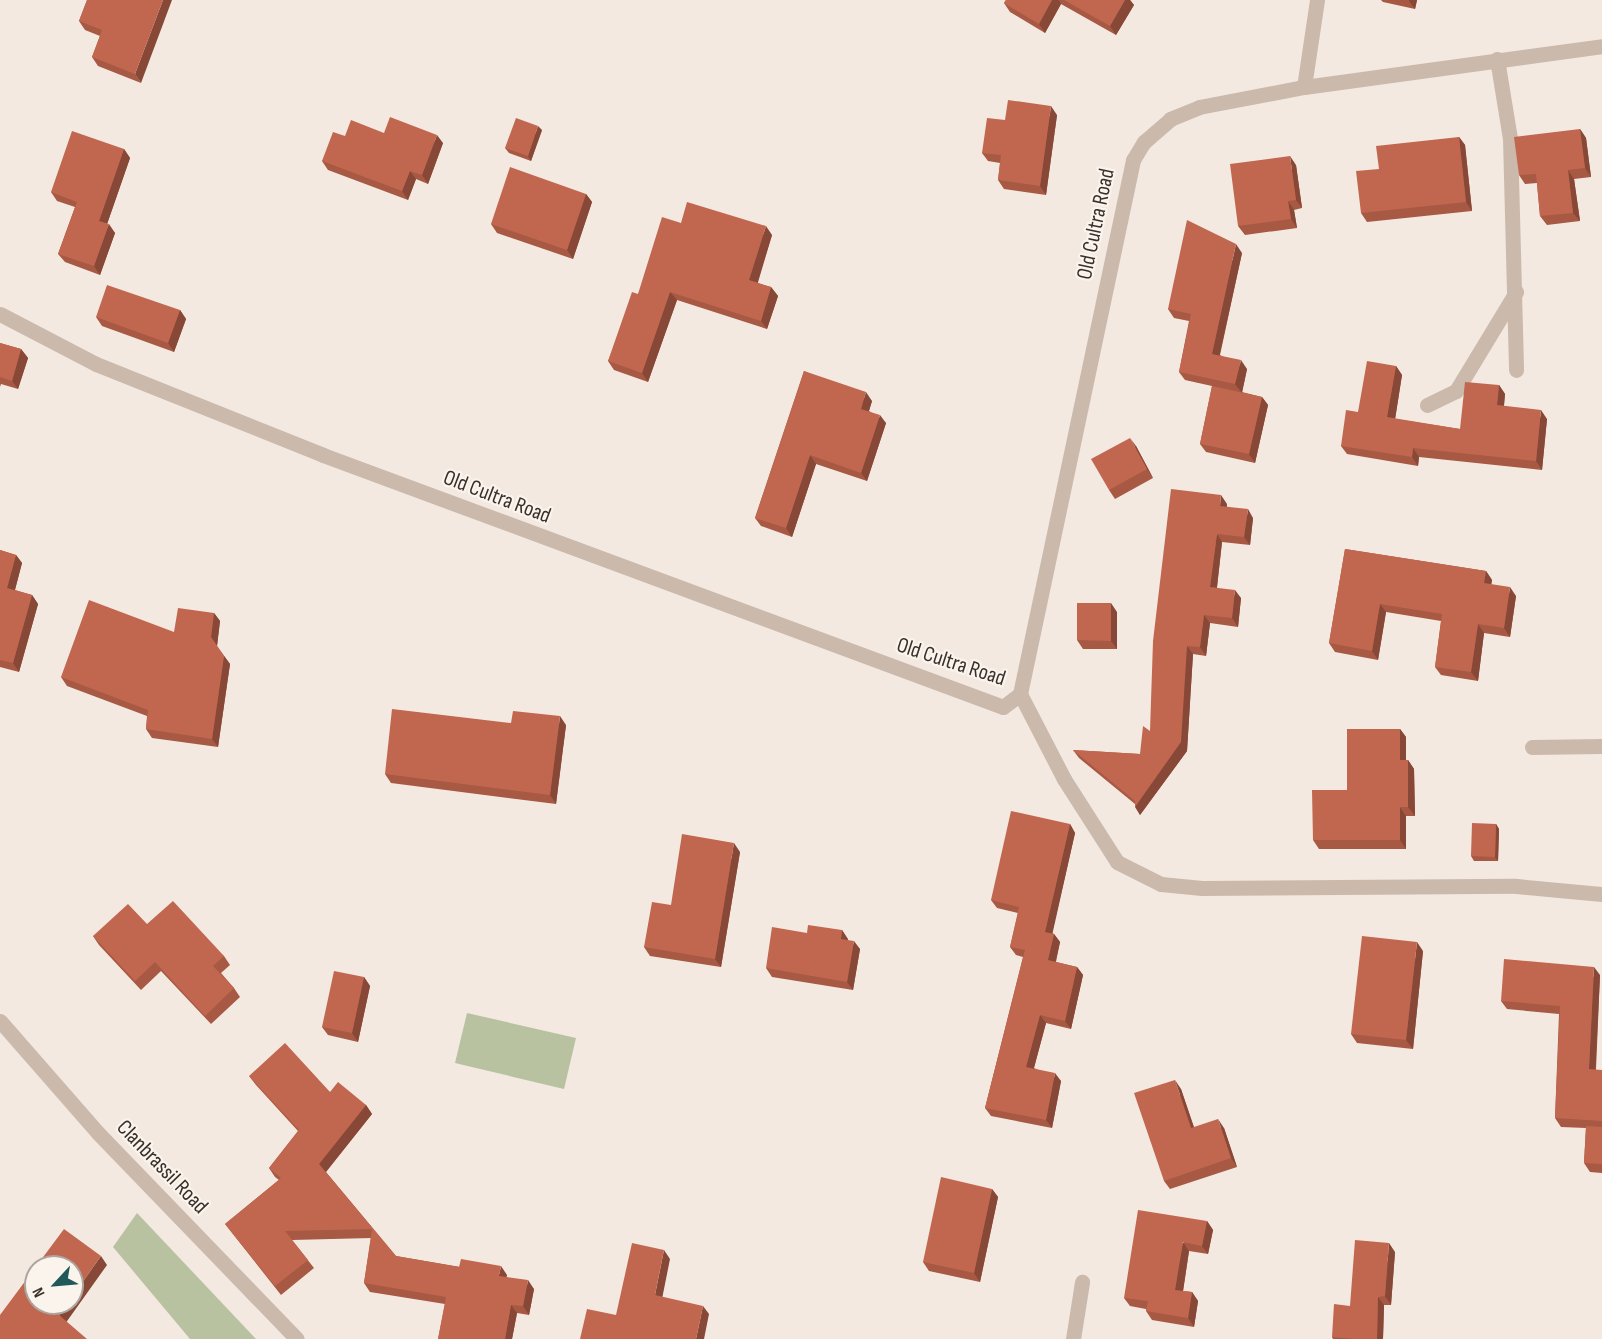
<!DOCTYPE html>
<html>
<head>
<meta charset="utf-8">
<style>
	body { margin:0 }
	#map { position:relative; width:1602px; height:1339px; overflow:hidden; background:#f3e9e0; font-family:"Sofia Sans Condensed",sans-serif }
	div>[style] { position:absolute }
	.green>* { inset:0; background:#b8c2a0 }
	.lane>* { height:15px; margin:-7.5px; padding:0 7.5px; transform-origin:7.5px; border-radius:7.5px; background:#cbb9ac }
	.street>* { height:15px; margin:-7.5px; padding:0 7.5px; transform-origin:7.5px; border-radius:7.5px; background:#cbb9ac }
	.wall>* { inset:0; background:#a75944 }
	.shaded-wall>* { inset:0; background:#884837 }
	.building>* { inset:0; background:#c2674f }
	span { translate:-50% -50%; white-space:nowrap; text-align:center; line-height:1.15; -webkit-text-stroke:4.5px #faf4ed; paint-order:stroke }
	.street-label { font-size:22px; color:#392f2b }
	.north { position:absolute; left:24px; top:1255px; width:60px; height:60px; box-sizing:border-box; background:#faf4ed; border:2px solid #ada59f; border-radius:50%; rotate:244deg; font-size:16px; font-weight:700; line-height:24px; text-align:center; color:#392f2b }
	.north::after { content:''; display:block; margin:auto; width:21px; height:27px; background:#21585a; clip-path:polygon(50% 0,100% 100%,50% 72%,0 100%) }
</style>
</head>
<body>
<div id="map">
	<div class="green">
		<i style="clip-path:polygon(467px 1013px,576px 1038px,564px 1089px,455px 1063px)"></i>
		<i style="clip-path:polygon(137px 1213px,256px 1339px,190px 1339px,113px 1247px)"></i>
	</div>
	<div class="lane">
		<i style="left:1497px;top:59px;width:80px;rotate:80.7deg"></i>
		<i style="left:1510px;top:138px;width:232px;rotate:88.5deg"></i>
		<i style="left:1427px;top:405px;width:32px;rotate:-26deg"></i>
		<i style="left:1456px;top:391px;width:116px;rotate:-58.8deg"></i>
		<i style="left:1020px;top:694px;width:96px;rotate:62.6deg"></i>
		<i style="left:1064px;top:779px;width:98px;rotate:57.4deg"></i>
		<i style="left:1117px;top:862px;width:49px;rotate:26.6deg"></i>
		<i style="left:1161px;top:884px;width:41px;rotate:5.6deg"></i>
		<i style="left:1202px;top:888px;width:314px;rotate:-0.4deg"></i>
		<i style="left:1516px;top:886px;width:86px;rotate:5.3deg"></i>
		<i style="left:1073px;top:1339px;width:58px;rotate:-81deg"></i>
	</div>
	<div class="street">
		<i style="left:1304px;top:87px;width:88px;rotate:-81.5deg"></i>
		<i style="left:0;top:314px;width:108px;rotate:27.5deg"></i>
		<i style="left:96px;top:364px;width:245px;rotate:21.8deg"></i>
		<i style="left:323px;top:455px;width:725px;rotate:20.33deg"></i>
		<i style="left:1003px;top:707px;width:21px;rotate:-37deg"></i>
		<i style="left:1020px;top:694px;width:546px;rotate:-78.05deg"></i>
		<i style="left:1133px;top:160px;width:21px;rotate:-59deg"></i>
		<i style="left:1144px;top:142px;width:35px;rotate:-41deg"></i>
		<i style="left:1170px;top:119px;width:31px;rotate:-22deg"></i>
		<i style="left:1199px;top:107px;width:107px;rotate:-10.8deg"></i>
		<i style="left:1304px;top:87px;width:301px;rotate:-7.8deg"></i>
		<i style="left:1532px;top:747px;width:70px;rotate:-0.8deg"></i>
		<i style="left:0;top:1021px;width:149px;rotate:48.8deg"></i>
		<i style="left:98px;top:1133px;width:286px;rotate:46deg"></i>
	</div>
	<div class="wall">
		<i style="clip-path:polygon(87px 0,141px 83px,98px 66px,92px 57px,100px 36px,85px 30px,79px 21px)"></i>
		<i style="clip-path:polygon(1006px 0,1130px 0,1134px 5px,1116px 35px,1061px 4px,1045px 33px,1010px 12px,1004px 3px)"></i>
		<i style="clip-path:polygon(1381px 0,1417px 0,1415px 9px,1383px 2px)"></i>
		<i style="clip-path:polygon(1057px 115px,1046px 195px,1004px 189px,998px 180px,1000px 163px,988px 161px,982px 153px,1005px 120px)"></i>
		<i style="clip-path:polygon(1580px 129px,1586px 138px,1591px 177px,1574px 179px,1580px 221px,1547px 225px,1540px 216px,1537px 183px,1525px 184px,1519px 175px)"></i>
		<i style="clip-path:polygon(542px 130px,531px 161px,509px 153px,505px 148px)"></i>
		<i style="clip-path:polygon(384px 133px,443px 143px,428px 184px,416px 179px,408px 200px,328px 170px,322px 161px,345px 136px)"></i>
		<i style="clip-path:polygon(1459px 137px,1465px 145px,1472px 211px,1367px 222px,1361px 213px,1379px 169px)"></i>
		<i style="clip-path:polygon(124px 149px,130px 158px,107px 224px,115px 233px,100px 275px,65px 262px,58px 254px,75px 207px,57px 201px,51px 192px)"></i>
		<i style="clip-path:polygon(1296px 165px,1302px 208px,1294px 210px,1297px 228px,1245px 235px,1238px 226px)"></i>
		<i style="clip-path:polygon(586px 194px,592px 202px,573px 259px,497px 233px,491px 224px)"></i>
		<i style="clip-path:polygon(681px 223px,772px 235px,757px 283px,771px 287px,778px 296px,767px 329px,677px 300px,648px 382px,614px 370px,608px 361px,638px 294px)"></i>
		<i style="clip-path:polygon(1242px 253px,1220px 355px,1247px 369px,1242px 392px,1262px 397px,1268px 405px,1255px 463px,1206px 452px,1200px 444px,1212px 386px,1185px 380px,1179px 372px,1189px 321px,1174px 318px,1168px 309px)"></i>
		<i style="clip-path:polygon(180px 310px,186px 319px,174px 352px,102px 326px,96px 317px)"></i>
		<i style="clip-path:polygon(0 343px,21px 349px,28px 358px,18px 389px,1px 384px,0 387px)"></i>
		<i style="clip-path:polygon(1396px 366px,1402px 375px,1395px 419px,1460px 429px,1499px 385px,1505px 394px,1504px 406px,1547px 419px,1542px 470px,1419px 457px,1418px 466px,1347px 454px,1341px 446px,1358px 412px)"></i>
		<i style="clip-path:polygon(804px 371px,872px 401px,869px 411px,886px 423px,867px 481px,816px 464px,792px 537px,761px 526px,755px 518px)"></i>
		<i style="clip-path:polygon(1136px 446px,1153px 478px,1115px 499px,1109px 490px)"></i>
		<i style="clip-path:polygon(1227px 504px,1227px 507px,1253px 518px,1250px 545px,1222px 542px,1217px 588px,1241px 598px,1238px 627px,1210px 623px,1206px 656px,1193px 654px,1187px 751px,1140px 815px,1135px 804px,1079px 758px,1073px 750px,1140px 754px,1150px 731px)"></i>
		<i style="clip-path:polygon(1345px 549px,1486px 571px,1492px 580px,1491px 585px,1516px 596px,1510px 637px,1484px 633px,1478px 681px,1441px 675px,1435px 667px,1441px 621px,1386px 612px,1378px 660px,1335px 652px,1329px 643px)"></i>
		<i style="clip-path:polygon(0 550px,16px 555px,22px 563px,15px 590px,32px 595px,38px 604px,19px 672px,0 667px)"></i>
		<i style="clip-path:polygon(1117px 612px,1117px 649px,1083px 649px,1077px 640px)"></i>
		<i style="clip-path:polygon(214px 613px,220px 621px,217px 646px,230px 664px,218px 747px,152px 738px,146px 729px,147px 716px,67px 686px,61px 677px,174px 632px)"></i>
		<i style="clip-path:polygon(511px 723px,566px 725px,556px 804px,391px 783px,385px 774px)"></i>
		<i style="clip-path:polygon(1400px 729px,1406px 737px,1406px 760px,1408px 760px,1414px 769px,1415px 816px,1406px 816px,1406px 849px,1319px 849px,1313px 840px,1347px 790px)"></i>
		<i style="clip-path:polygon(1070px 824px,1075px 833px,1052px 933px,1054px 934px,1060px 942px,1056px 962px,1077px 967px,1083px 975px,1071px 1029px,1046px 1023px,1034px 1068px,1061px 1081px,1052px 1128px,991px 1116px,985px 1108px,1023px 957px,1016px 955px,1010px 947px,1018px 913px,997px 908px,991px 900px)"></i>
		<i style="clip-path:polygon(1496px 824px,1499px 829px,1498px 861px,1474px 861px,1471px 856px)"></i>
		<i style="clip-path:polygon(740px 852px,721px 967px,650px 956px,644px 947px,671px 905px)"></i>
		<i style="clip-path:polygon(147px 924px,224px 956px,230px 965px,221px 973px,234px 988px,240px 997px,211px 1024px,161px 971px,141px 990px,99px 945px,93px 936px)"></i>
		<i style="clip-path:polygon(842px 930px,848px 940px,860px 949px,853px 990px,772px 977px,766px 968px,807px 933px)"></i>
		<i style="clip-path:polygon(1423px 951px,1413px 1049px,1357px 1043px,1351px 1034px)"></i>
		<i style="clip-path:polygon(1600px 975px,1596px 1070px,1602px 1070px,1602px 1173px,1590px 1172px,1584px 1163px,1586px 1128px,1561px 1127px,1555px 1118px,1559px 1014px,1507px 1009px,1501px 1001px)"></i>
		<i style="clip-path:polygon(364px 977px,370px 986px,358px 1042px,328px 1035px,322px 1027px)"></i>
		<i style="clip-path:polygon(249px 1076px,330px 1092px,366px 1105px,372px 1114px,326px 1172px,396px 1256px,507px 1275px,506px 1277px,534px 1289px,529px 1315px,517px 1313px,512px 1339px,438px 1339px,445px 1304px,370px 1292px,364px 1283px,371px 1238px,292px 1240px,314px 1268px,281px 1295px,225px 1224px,279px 1180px,275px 1177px,269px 1168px,298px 1131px,256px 1085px)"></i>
		<i style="clip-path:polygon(1181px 1089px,1194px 1127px,1224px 1128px,1237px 1167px,1170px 1189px,1164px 1181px)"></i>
		<i style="clip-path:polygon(992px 1189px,998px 1197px,980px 1282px,929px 1271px,923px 1262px)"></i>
		<i style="clip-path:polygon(1207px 1221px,1213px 1230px,1208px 1254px,1189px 1251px,1183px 1291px,1192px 1292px,1198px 1301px,1194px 1327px,1152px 1320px,1146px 1311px,1146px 1309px,1130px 1306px,1124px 1298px)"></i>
		<i style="clip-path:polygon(1395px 1252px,1391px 1305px,1384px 1305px,1383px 1339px,1333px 1339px,1332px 1337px,1350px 1306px)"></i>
	</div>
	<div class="shaded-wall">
		<i style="clip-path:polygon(163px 0,172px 0,141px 83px,135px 74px)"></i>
		<i style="clip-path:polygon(1052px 0,1059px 0,1061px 4px,1045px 33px,1039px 24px)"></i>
		<i style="clip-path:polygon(1125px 0,1130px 0,1134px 5px,1116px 35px,1110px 26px)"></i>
		<i style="clip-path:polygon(1409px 0,1417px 0,1415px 9px,1409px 1px)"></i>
		<i style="clip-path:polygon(1051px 106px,1057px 115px,1046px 195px,1040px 186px)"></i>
		<i style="clip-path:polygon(538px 126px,542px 130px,531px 161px,528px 156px)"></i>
		<i style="clip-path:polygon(1580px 129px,1586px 138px,1591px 177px,1585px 168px)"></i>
		<i style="clip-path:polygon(437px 135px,443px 143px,428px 184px,422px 175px)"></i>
		<i style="clip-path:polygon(1459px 137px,1465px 145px,1472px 211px,1466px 202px)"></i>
		<i style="clip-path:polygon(124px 149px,130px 158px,105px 230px,99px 221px)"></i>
		<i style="clip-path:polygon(1290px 156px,1296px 165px,1302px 208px,1296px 200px)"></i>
		<i style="clip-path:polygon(1568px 170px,1574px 179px,1580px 221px,1573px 213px)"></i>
		<i style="clip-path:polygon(410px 171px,416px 179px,408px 200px,402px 191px)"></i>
		<i style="clip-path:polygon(586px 194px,592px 202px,573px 259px,567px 250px)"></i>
		<i style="clip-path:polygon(1288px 201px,1294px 210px,1297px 228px,1291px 219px)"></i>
		<i style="clip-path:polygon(109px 224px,115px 233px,100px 275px,94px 266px)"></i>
		<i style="clip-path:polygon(766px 226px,772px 235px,756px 289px,749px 280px)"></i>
		<i style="clip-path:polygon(1236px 244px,1242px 253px,1218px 362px,1212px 354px)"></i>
		<i style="clip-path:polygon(771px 287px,778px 296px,767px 329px,761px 321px)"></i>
		<i style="clip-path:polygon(670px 292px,677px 300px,648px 382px,642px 373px)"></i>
		<i style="clip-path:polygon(180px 310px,186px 319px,174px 352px,168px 343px)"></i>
		<i style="clip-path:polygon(21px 349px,28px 358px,18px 389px,12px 381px)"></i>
		<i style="clip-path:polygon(1241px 360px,1247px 369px,1242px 393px,1235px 384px)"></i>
		<i style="clip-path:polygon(1396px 366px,1402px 375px,1394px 426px,1387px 417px)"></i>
		<i style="clip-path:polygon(1499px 385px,1505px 394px,1503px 414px,1497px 405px)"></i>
		<i style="clip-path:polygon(866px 392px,872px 401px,867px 417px,861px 409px)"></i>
		<i style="clip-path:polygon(1262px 397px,1268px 405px,1255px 463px,1249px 454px)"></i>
		<i style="clip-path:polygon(1541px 410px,1547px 419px,1542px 470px,1536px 461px)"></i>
		<i style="clip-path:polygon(880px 415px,886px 423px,867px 481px,861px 473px)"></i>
		<i style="clip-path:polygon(1130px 438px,1136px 446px,1153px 478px,1147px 469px)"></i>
		<i style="clip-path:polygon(1413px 448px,1419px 457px,1418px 466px,1412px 457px)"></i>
		<i style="clip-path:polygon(810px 455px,816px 464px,792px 537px,786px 528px)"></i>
		<i style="clip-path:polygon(1221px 495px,1227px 504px,1226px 514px,1220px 506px)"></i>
		<i style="clip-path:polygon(1248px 509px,1253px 518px,1250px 545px,1244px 537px)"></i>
		<i style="clip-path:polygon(1217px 534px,1222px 542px,1216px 595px,1210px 587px)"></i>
		<i style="clip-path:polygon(16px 555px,22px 563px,13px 597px,7px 588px)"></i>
		<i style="clip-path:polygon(1486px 571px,1492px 580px,1490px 592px,1484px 583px)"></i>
		<i style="clip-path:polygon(1510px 587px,1516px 596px,1510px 637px,1504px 628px)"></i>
		<i style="clip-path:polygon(1235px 590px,1241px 598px,1238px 627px,1232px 618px)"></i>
		<i style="clip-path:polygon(32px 595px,38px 604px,19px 672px,13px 663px)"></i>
		<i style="clip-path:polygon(1111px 603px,1117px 612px,1117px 649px,1111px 641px)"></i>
		<i style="clip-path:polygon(1380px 604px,1386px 612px,1378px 660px,1372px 651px)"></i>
		<i style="clip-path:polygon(214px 613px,220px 621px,217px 646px,211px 637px)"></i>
		<i style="clip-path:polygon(1204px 615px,1210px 623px,1206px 656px,1200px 647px)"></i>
		<i style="clip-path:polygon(1478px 624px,1484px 633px,1478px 681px,1471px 672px)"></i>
		<i style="clip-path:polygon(1187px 646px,1193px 654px,1187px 751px,1140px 815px,1135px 807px)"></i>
		<i style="clip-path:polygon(224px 656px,230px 664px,218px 747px,212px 739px)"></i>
		<i style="clip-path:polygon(560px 716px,566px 725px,556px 804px,550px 795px)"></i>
		<i style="clip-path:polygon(1400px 729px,1406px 737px,1406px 769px,1400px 760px)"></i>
		<i style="clip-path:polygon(1408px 760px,1414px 769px,1415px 816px,1408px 807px)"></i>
		<i style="clip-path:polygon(1400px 807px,1406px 816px,1406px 849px,1400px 840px)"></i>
		<i style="clip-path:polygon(1070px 824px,1075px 833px,1051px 940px,1045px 932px)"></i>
		<i style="clip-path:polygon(1496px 824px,1499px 829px,1498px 861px,1495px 857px)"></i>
		<i style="clip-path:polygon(734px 843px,740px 852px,721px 967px,715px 959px)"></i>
		<i style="clip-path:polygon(842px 930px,848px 939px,847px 947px,841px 939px)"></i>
		<i style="clip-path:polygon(1054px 934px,1060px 942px,1054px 968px,1048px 960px)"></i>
		<i style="clip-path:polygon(854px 941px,860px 949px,853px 990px,847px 982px)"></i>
		<i style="clip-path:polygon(1417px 942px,1423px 951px,1413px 1049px,1406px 1040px)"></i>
		<i style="clip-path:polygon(1077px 967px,1083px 975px,1071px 1029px,1065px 1021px)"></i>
		<i style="clip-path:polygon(1594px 967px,1600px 975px,1595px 1078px,1589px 1069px)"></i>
		<i style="clip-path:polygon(364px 977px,370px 986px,358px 1042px,352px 1033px)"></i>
		<i style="clip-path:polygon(1040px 1015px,1046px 1023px,1032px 1075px,1026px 1067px)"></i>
		<i style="clip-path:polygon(1055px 1073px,1061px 1081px,1052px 1128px,1046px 1120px)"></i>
		<i style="clip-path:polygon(1175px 1080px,1181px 1089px,1197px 1137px,1191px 1128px)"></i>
		<i style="clip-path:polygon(366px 1105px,372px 1114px,325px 1173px,319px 1164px)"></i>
		<i style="clip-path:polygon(1218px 1119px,1224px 1128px,1237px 1167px,1231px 1158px)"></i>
		<i style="clip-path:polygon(992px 1189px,998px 1197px,980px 1282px,974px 1273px)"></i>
		<i style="clip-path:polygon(1207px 1221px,1213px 1230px,1208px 1254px,1202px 1246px)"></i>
		<i style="clip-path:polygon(1183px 1242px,1189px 1251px,1182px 1298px,1175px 1290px)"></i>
		<i style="clip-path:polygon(1389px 1243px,1395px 1252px,1391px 1305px,1385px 1296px)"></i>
		<i style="clip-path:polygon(664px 1250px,670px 1259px,661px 1304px,655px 1295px)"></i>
		<i style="clip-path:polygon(101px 1256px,107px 1265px,65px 1324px,59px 1315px,68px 1303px,72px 1303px,72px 1297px)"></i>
		<i style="clip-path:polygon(501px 1266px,507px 1275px,505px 1284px,499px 1276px)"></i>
		<i style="clip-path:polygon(528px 1280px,534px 1289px,529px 1315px,523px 1306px)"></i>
		<i style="clip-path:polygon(1192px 1292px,1198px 1301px,1194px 1327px,1188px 1318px)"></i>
		<i style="clip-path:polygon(1378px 1297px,1384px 1305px,1383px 1339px,1377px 1339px)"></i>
		<i style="clip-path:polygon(511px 1305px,517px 1313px,512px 1339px,505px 1339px)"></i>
		<i style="clip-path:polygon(703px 1306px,709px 1314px,704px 1339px,696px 1339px)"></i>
	</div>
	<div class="building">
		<i style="clip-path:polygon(87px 0,163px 0,135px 74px,92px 57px,102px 30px,79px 21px)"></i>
		<i style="clip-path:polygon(1006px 0,1052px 0,1039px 24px,1004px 3px)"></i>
		<i style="clip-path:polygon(1064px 0,1125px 0,1110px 26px)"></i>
		<i style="clip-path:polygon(1008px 100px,1051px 106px,1040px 186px,998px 180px,1001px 155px,982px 153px,987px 118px,1005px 120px)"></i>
		<i style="clip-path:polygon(390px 117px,437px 135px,422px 175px,410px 171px,402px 191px,322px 161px,333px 132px,345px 136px,351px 120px,384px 133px)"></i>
		<i style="clip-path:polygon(516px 118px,538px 126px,528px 156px,505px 148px)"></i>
		<i style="clip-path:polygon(1580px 129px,1585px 168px,1568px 170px,1573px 213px,1540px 216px,1536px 174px,1519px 175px,1514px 137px)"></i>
		<i style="clip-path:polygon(72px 131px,124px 149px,99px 221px,109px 224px,94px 266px,58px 254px,77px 202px,51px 192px)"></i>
		<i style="clip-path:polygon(1459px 137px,1466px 202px,1361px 213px,1356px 171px,1379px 169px,1376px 146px)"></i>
		<i style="clip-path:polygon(1290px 156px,1296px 200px,1288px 201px,1291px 219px,1238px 226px,1230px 164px)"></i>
		<i style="clip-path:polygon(510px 167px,586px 194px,567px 250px,491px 224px)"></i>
		<i style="clip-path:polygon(687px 202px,766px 226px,749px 280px,771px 287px,761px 321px,670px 292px,642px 373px,608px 361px,632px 292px,638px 294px,662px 217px,681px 223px)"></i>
		<i style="clip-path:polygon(1187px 220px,1236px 244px,1212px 354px,1241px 360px,1235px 384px,1179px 372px,1191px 314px,1168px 309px)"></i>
		<i style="clip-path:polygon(107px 285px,180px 310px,168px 343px,96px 317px)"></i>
		<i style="clip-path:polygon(0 343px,21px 349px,12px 381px,0 377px)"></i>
		<i style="clip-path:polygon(1367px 361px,1396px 366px,1387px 417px,1460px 429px,1465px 382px,1499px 385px,1497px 405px,1541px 410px,1536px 461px,1413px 448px,1412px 457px,1341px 446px,1346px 410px,1358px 412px)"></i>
		<i style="clip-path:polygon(804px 371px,866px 392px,861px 409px,880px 415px,861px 473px,810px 455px,786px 528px,755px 518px)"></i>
		<i style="clip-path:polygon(1212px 386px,1262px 397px,1249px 454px,1200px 444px)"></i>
		<i style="clip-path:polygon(1130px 438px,1147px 469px,1109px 490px,1091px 459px)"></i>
		<i style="clip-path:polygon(1171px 489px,1221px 495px,1220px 506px,1248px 509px,1244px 537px,1217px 534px,1210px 587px,1235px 590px,1232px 618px,1204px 615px,1200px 647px,1187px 646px,1181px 742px,1135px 807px,1135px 801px,1073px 750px,1140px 754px,1143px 726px,1150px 731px,1153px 641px)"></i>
		<i style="clip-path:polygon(1345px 549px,1486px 571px,1484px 583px,1510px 587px,1504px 628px,1478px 624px,1471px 672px,1435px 667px,1442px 614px,1380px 604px,1372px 651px,1329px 643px)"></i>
		<i style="clip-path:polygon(0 550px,16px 555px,7px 588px,32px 595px,13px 663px,0 660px)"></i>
		<i style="clip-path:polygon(89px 600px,174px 632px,178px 608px,214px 613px,211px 637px,224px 656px,212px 739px,146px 729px,148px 710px,61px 677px)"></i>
		<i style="clip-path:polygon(1077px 603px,1111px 603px,1111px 641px,1077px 640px)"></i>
		<i style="clip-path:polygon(392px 709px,511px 723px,513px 711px,560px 716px,550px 795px,385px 774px)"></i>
		<i style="clip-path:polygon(1347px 729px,1400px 729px,1400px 760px,1408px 760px,1408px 807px,1400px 807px,1400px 840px,1313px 840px,1312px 790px,1347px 790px)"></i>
		<i style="clip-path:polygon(1011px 811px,1070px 824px,1045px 932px,1054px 934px,1048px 960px,1077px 967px,1065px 1021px,1040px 1015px,1026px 1067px,1055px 1073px,1046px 1120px,985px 1108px,1025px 950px,1010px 947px,1019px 907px,991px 900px)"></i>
		<i style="clip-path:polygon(1472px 823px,1496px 824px,1495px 857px,1471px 856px)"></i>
		<i style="clip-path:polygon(682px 834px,734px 843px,715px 959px,644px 947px,652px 902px,671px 905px)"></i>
		<i style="clip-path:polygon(173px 901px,224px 956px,213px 966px,234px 988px,205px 1016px,155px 962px,135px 981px,93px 936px,128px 904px,147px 924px)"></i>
		<i style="clip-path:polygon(808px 925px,842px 930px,841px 939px,854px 941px,847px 982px,766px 968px,772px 927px,807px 933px)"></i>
		<i style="clip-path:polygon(1362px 936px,1417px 942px,1406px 1040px,1351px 1034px)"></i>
		<i style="clip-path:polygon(1504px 959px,1594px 967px,1589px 1069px,1602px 1070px,1602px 1121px,1555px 1118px,1560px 1006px,1501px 1001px)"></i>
		<i style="clip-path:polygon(334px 971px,364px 977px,352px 1033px,322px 1027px)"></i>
		<i style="clip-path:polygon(285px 1043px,330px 1092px,338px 1082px,366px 1105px,319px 1164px,396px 1256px,459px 1267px,461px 1259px,501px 1266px,499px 1276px,528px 1280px,523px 1306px,511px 1305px,505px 1339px,438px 1339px,446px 1297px,364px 1283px,372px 1229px,285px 1231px,308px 1260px,275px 1286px,225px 1224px,281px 1178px,269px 1168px,299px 1130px,249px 1076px)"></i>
		<i style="clip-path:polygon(1175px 1080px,1191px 1128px,1218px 1119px,1231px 1158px,1164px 1181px,1134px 1093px)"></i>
		<i style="clip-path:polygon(1586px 1126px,1602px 1127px,1602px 1164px,1584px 1163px)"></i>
		<i style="clip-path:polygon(941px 1177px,992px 1189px,974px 1273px,923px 1262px)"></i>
		<i style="clip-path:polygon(1138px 1210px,1207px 1221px,1202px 1246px,1183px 1242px,1175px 1290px,1192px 1292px,1188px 1318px,1146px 1311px,1148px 1301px,1124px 1298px)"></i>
		<i style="clip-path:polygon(64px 1229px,101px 1256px,72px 1297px,72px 1267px,36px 1267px,36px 1303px,68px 1303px,59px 1315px,87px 1339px,0 1339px,0 1315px)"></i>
		<i style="clip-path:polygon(1355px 1240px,1389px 1243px,1385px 1296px,1378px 1297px,1377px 1339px,1355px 1339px,1332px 1337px,1334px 1304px,1350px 1306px)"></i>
		<i style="clip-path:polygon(632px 1243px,664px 1250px,655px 1295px,703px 1306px,696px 1339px,580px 1339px,587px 1309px,616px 1315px)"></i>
	</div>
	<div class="street-label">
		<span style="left:1096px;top:224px;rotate:-78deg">Old Cultra Road</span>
		<span style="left:497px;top:497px;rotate:21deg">Old Cultra Road</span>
		<span style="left:951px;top:662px;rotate:18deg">Old Cultra Road</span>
		<span style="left:162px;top:1167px;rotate:46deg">Clanbrassil Road</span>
	</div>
	<div class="north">N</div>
</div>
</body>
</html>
